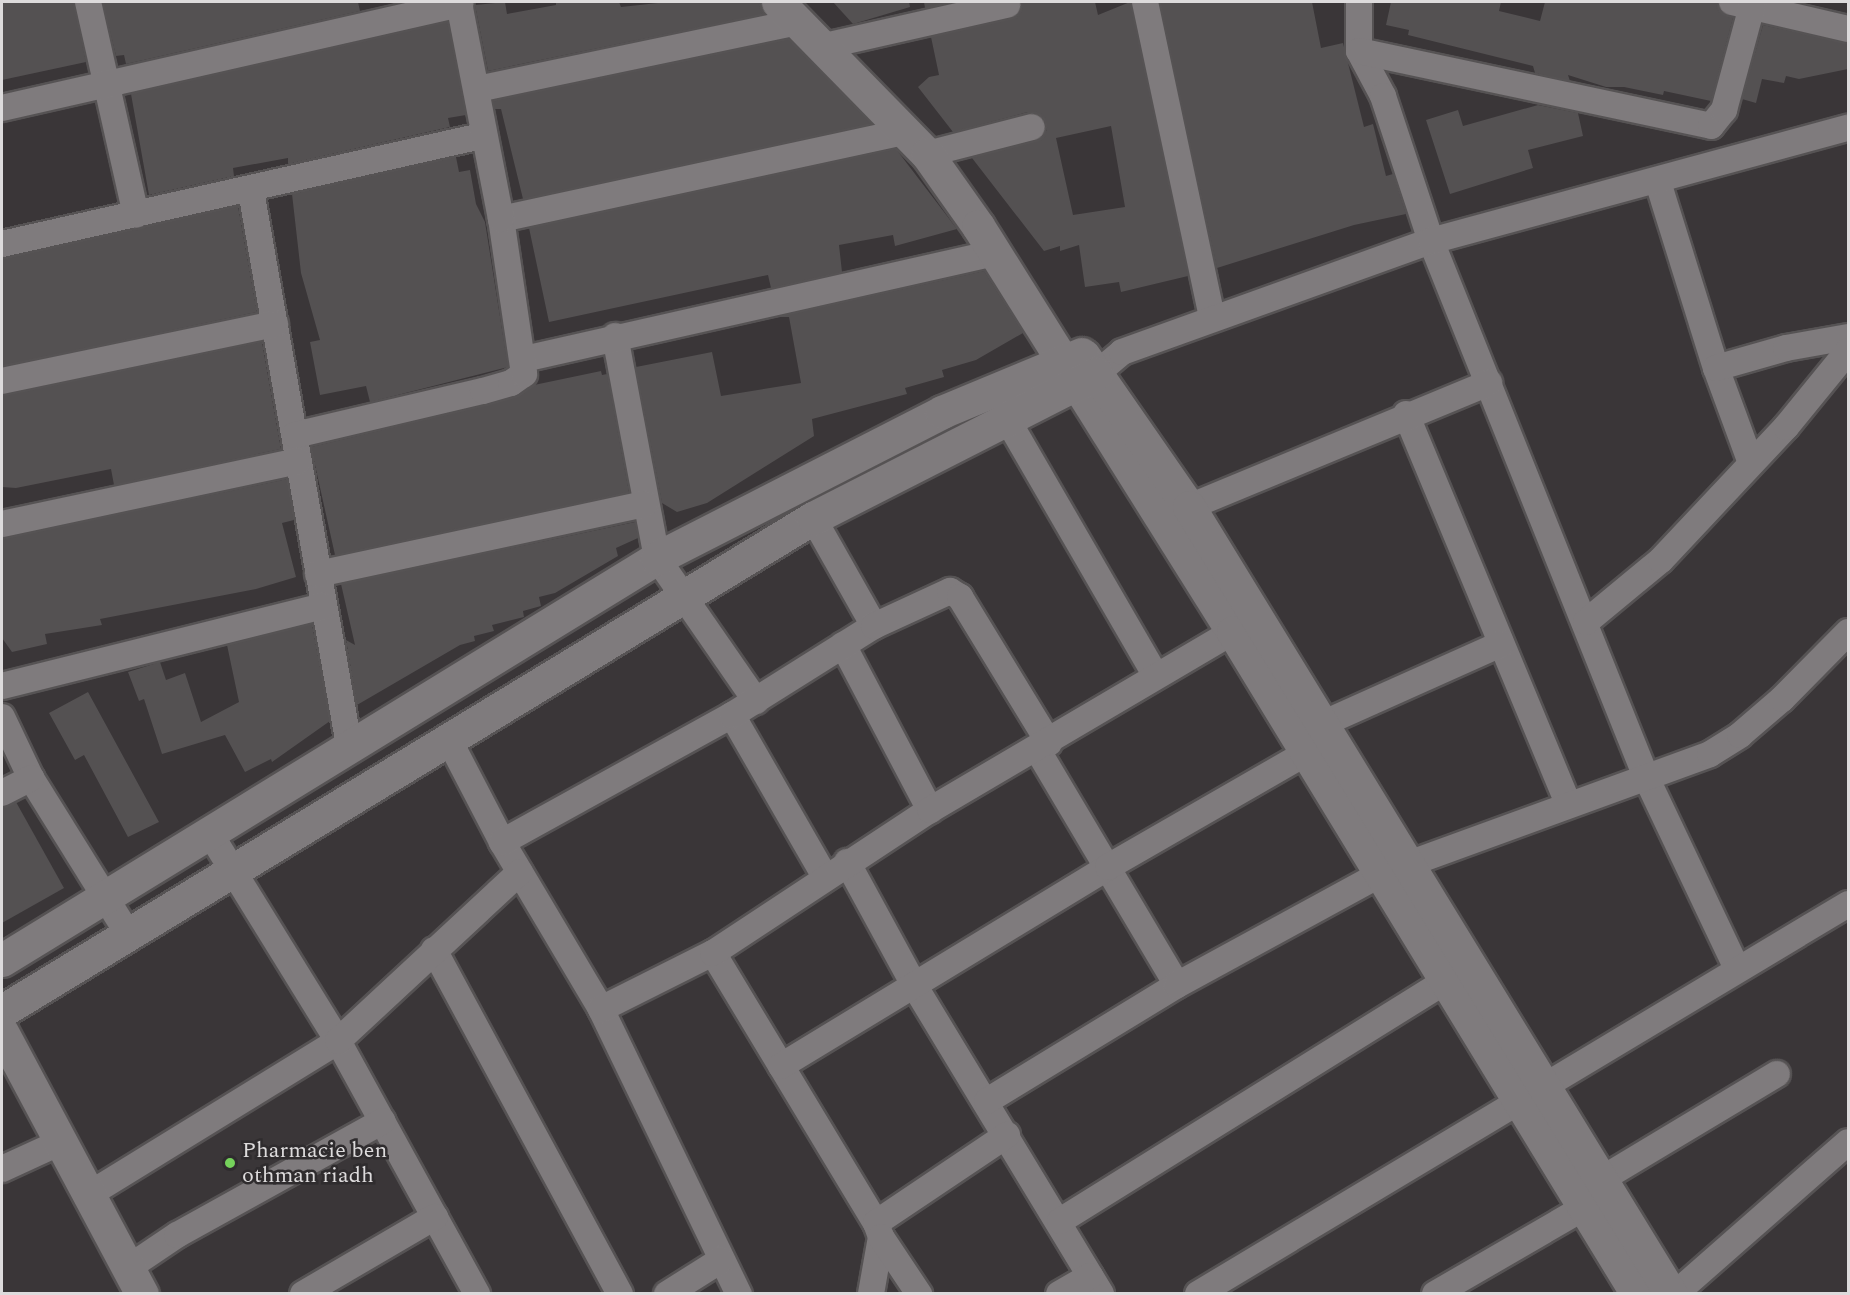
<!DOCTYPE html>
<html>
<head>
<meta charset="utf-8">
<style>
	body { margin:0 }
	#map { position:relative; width:1850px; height:1295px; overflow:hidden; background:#3a3638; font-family:Spectral,serif }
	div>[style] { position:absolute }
	.building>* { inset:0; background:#545152 }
	.roads { filter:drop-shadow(2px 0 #565354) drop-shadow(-2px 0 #565354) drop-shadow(0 2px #565354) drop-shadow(0 -2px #565354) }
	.minor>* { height:26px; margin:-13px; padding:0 13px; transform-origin:13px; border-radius:13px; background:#7f7b7d }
	.tertiary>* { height:33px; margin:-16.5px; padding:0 16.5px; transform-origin:16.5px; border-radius:16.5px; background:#7f7b7d }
	.dots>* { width:16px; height:16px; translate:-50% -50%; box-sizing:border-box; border:3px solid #2f2c2e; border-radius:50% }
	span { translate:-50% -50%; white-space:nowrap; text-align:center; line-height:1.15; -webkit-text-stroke:5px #2f2c2e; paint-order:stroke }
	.poi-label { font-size:22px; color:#dddbdc }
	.left { translate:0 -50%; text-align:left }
	.frame { position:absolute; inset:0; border:3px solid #dddbdc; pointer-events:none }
</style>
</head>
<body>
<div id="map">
	<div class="building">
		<i style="clip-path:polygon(2px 2px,73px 2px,86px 62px,2px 80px)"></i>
		<i style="clip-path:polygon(103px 2px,358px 2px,360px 11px,126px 64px,124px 55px,116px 56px)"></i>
		<i style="clip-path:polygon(505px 2px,507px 14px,556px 5px,556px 2px,619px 2px,621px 7px,667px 2px,760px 2px,764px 14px,488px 71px,475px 5px)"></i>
		<i style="clip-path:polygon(833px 2px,909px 2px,910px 7px,853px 24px)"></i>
		<i style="clip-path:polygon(924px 2px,954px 2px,925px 8px)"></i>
		<i style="clip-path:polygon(evenodd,1022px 2px,1095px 2px,1098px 15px,1130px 2px,1188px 276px,1121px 292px,1119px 282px,1085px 287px,1079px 245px,1060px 251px,1060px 246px,1044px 251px,972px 158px,1042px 138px,1047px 130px,1043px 117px,1028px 112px,953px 132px,918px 87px,929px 77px,939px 75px,931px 37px,1011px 19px,1018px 16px,1022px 2px,1111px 126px,1125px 207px,1073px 215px,1056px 138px,1111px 126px)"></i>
		<i style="clip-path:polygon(1160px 2px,1312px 2px,1321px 48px,1343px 43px,1364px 127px,1373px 124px,1386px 176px,1393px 174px,1406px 214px,1354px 225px,1217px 268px)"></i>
		<i style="clip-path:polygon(1391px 2px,1501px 2px,1499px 11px,1540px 21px,1545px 2px,1717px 2px,1721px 12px,1733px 18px,1711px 101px,1664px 91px,1663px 95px,1624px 87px,1606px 87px,1568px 75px,1570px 81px,1535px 73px,1533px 66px,1408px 35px,1409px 30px,1386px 25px)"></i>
		<i style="clip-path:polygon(448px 22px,466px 115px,448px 118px,450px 127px,288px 164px,288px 158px,233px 168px,234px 176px,149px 195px,131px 94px)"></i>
		<i style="clip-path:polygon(1763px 25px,1848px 44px,1848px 69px,1799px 79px,1786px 76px,1784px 83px,1762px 79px,1756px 103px,1742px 99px)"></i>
		<i style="clip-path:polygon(788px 39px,871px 124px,523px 199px,501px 109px,495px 109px,493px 101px)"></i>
		<i style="clip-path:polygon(1538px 105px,1578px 113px,1583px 136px,1528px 150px,1533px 168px,1450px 194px,1426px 120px,1458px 110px,1463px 126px)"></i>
		<i style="clip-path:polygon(896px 149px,957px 229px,895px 246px,893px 235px,839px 245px,842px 272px,771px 288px,768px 275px,549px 322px,529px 228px)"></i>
		<i style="clip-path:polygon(456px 157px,459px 172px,470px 170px,476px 204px,485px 222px,508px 367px,370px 402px,366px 386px,320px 395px,310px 342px,320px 340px,301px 273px,292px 194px)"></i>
		<i style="clip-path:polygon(238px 206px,257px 312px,2px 366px,2px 259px)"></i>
		<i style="clip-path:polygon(984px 271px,1023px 333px,976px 360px,942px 370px,944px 377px,905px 388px,907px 394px,812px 419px,814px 436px,707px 503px,677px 512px,662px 503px,636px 367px,712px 352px,721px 396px,801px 383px,789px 317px,778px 317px)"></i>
		<i style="clip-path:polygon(262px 342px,281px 449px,114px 485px,111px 469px,16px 488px,2px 487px,2px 396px)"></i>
		<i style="clip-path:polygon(601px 371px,602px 375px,607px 374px,629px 492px,335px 555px,311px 447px,487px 405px,515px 397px,534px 385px)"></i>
		<i style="clip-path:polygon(287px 479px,294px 520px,282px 523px,296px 577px,256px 589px,100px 619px,102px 625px,45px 634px,47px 644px,12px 652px,2px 638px,2px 539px)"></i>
		<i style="clip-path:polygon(635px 522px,638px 538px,616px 548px,618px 556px,555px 593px,539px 597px,541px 606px,523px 611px,524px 617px,492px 625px,494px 631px,474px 636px,475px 641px,460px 645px,357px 705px,346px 640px,355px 645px,341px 584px)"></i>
		<i style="clip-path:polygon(312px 624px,330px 721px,272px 762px,271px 759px,245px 772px,225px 735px,162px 754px,144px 699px,139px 701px,128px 672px,160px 662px,166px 680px,185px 673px,201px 722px,239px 702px,227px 645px)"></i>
		<i style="clip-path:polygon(88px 692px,159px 822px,128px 837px,84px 755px,75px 760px,49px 713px)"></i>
		<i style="clip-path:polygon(16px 802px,64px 888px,2px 923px,2px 808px)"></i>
	</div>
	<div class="roads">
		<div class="minor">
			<i style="left:88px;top:2px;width:218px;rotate:77.3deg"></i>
			<i style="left:1145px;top:2px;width:323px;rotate:78deg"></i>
			<i style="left:1359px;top:2px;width:49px;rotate:90deg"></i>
			<i style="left:1359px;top:51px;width:51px;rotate:61.9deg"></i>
			<i style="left:1383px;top:96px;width:153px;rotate:71.7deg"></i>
			<i style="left:1431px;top:241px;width:578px;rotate:68.14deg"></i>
			<i style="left:1646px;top:777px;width:212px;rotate:64.6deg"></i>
			<i style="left:1732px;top:2px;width:119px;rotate:13.1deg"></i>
			<i style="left:820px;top:47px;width:192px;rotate:-12.7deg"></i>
			<i style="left:1359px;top:51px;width:360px;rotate:12deg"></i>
			<i style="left:1711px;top:126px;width:21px;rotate:-51deg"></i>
			<i style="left:1724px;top:110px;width:108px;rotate:-74.9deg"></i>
			<i style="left:477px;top:89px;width:327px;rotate:-11.8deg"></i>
			<i style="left:2px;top:108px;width:470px;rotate:-12.8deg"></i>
			<i style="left:927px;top:154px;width:108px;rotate:-14.4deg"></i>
			<i style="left:1658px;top:182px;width:195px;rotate:72.7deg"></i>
			<i style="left:1716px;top:368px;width:101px;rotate:69.8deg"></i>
			<i style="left:251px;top:191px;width:563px;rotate:79.97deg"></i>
			<i style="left:501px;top:219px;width:412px;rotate:-12.2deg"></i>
			<i style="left:2px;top:244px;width:494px;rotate:-12.7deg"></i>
			<i style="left:615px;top:336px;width:226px;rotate:79.3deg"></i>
			<i style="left:657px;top:558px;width:174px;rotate:55.3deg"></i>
			<i style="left:524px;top:359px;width:484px;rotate:-12.7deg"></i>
			<i style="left:1716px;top:368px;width:73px;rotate:-15.9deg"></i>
			<i style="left:1786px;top:348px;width:63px;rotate:-10.1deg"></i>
			<i style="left:1096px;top:374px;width:34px;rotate:-40deg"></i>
			<i style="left:1122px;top:352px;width:328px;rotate:-19.8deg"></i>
			<i style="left:1431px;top:241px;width:432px;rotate:-15.2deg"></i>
			<i style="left:2px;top:381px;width:279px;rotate:-11.8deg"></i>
			<i style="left:1406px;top:414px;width:421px;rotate:67.4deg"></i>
			<i style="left:1007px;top:419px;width:297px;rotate:59.9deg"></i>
			<i style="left:295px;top:435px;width:193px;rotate:-13.2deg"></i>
			<i style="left:483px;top:391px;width:29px;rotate:-16deg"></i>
			<i style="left:511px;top:383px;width:16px;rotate:-35deg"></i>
			<i style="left:524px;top:374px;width:157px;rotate:-98.4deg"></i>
			<i style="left:501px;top:219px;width:221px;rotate:-101deg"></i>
			<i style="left:1189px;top:507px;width:325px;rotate:-22.5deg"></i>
			<i style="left:813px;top:518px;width:124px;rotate:60.5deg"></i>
			<i style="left:2px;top:524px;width:303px;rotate:-12deg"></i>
			<i style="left:318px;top:574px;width:334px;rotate:-12.1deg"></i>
			<i style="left:1586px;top:622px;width:97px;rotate:-39.6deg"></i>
			<i style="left:1661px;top:560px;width:183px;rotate:-46.8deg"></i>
			<i style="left:1786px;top:427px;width:98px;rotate:-50.8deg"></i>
			<i style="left:843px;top:645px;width:187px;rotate:62.2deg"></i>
			<i style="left:2px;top:686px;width:331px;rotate:-14deg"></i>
			<i style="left:732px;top:715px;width:187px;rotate:60.1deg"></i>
			<i style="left:2px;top:717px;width:68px;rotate:64.6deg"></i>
			<i style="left:31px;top:778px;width:181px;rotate:58.1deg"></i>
			<i style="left:1322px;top:724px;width:196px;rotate:-24.1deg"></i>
			<i style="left:449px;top:740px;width:115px;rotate:62.5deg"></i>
			<i style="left:502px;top:842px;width:194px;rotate:59.3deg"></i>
			<i style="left:601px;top:1009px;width:317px;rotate:64.2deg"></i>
			<i style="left:1037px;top:749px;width:274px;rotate:59.3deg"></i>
			<i style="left:2px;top:793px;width:33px;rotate:-27deg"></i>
			<i style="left:209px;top:832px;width:246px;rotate:58.3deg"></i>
			<i style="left:338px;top:1041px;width:289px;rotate:61.2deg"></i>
			<i style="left:502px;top:842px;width:263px;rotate:-28.9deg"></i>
			<i style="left:732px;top:715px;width:168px;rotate:-32.1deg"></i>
			<i style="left:874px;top:626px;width:84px;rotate:-24.7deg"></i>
			<i style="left:950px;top:591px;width:12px;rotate:31deg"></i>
			<i style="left:960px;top:597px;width:171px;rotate:58.6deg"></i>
			<i style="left:847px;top:862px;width:140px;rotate:61.4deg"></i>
			<i style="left:914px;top:985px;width:361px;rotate:58.8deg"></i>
			<i style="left:434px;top:950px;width:391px;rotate:61.6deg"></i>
			<i style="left:713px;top:953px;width:315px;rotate:58.9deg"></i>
			<i style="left:876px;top:1223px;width:15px;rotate:70deg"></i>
			<i style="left:881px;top:1237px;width:58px;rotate:100deg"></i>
			<i style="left:601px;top:1009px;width:125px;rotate:-26.6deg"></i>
			<i style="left:713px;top:953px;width:260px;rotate:-33.4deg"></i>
			<i style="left:930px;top:810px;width:370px;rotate:-30.5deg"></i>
			<i style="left:781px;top:1066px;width:383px;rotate:-31.3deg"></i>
			<i style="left:1108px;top:867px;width:228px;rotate:-29.9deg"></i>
			<i style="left:987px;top:1101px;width:223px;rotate:-31.4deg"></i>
			<i style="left:1177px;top:985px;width:232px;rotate:-28.6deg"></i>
			<i style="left:1381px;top:874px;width:350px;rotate:-20deg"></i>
			<i style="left:1710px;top:754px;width:36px;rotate:-32deg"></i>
			<i style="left:1740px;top:735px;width:55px;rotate:-40.6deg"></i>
			<i style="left:1782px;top:699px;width:94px;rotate:-45.4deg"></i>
			<i style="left:2px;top:1169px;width:65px;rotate:-24.6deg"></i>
			<i style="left:1602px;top:1179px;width:204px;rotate:-31deg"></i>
			<i style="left:88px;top:1195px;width:294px;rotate:-31.6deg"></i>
			<i style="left:338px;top:1041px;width:248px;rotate:-42.9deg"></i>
			<i style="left:1060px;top:1221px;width:454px;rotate:-31.9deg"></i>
			<i style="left:876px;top:1223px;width:158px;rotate:-33.9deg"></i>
			<i style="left:881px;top:1237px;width:69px;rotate:56.3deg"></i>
			<i style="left:128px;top:1268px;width:59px;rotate:-34deg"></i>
			<i style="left:177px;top:1235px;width:235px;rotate:-29deg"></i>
			<i style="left:303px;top:1294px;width:153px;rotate:-30.3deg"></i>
			<i style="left:667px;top:1294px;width:64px;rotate:-32.2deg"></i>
			<i style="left:1059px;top:1294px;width:36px;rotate:-30deg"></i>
			<i style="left:1198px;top:1294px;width:758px;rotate:-30.96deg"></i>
			<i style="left:1435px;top:1294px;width:173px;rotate:-30.1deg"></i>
			<i style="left:1675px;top:1294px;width:230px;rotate:-41.3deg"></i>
		</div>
		<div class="tertiary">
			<i style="left:778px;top:2px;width:213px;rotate:45.6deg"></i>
			<i style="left:927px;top:154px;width:88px;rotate:54.7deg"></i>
			<i style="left:978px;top:226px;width:479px;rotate:57.9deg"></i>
			<i style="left:1233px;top:632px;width:776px;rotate:58.61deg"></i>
			<i style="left:1084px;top:356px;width:184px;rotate:55.2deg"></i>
			<i style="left:1189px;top:507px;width:923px;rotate:58.51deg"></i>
			<i style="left:2px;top:960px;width:769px;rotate:-31.54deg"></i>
			<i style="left:657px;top:558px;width:320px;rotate:-27.1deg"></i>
			<i style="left:942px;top:412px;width:151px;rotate:-22.6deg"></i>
			<i style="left:2px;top:1011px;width:949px;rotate:-31.3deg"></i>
			<i style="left:813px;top:518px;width:318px;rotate:-27deg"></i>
			<i style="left:2px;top:1032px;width:297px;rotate:61.9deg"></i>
		</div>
	</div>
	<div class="dots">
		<i style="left:230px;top:1163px;background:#75d25b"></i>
	</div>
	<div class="poi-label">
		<span class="left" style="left:242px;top:1163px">Pharmacie ben<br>othman riadh</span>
	</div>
	<div class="frame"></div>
</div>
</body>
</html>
